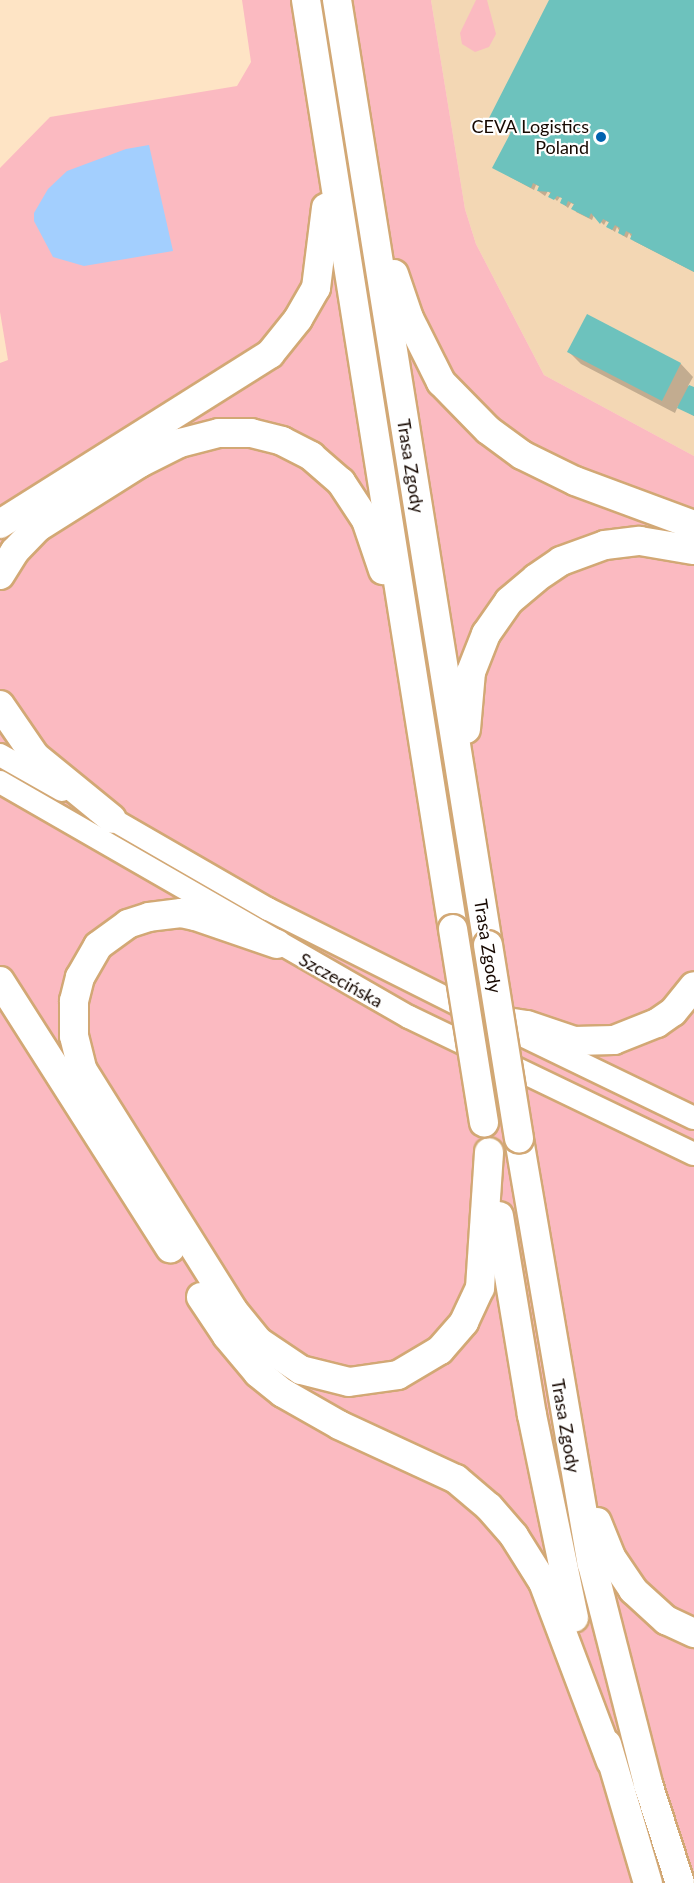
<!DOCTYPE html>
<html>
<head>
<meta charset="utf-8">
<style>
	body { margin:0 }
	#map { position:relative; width:694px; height:1883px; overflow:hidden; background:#fee4c5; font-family:Lato,sans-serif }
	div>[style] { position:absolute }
	.built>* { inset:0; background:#f3d7b4 }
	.green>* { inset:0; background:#fbbac1 }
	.water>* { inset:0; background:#a3cffe }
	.shadow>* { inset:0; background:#0003 }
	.building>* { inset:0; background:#6dc2bd }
	.roads { filter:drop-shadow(2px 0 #d2a875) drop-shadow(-2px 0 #d2a875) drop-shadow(0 2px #d2a875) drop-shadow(0 -2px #d2a875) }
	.secondary>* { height:22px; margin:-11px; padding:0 11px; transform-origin:11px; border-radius:11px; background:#fff }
	.highway>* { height:28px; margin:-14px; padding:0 14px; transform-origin:14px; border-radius:14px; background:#fff }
	.bridges { filter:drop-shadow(2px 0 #d2a875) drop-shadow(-2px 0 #d2a875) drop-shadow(0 2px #d2a875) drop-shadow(0 -2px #d2a875) }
	.highway-bridge>* { height:28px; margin:-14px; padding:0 14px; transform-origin:14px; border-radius:14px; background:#fff }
	.dots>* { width:16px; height:16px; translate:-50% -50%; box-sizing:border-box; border:3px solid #fff; border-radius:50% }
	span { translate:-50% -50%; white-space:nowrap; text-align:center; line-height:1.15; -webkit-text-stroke:4.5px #fff; paint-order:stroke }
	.poi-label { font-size:18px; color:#160800 }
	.right { translate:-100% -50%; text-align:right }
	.street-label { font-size:18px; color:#160800 }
</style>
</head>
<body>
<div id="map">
	<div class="built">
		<i style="clip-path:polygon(431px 0,694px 0,694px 456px,544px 375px,476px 244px,465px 209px)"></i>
	</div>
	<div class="green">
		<i style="clip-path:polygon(242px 0,431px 0,465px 209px,476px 244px,544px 375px,694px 456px,694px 1883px,0 1883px,0 363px,8px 360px,0 312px,0 168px,50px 117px,237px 86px,251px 62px)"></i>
		<i style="clip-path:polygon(476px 0,487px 0,496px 34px,489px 47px,475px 52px,462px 44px,460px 33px)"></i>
	</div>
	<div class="water">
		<i style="clip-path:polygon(149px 145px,173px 251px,84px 266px,53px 257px,34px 221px,34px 213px,48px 189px,67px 171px,126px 149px)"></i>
	</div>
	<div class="shadow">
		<i style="clip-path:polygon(551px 0,694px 0,694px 272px,634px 241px,629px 233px,627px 238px,622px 235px,617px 227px,615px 232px,611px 229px,610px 223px,606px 221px,604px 225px,594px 215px,592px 220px,576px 212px,575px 205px,571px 203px,568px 208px,562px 203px,564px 199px,560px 197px,557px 201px,548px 191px,545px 196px,538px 191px,541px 187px,536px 185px,534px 190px,494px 168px,511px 134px,489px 120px)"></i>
		<i style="clip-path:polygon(587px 316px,681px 364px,693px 377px,688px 386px,694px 389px,694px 416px,678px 406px,675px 413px,581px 364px,569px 352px)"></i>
	</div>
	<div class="building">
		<i style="clip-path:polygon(549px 0,694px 0,694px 272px,630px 239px,632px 234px,626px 231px,624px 236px,618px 233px,620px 228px,615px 225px,612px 230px,606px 227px,609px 222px,603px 219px,600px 224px,591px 213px,589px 218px,571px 209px,574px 204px,568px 201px,566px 206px,560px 203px,562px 198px,557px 196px,554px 200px,548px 197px,551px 192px,537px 191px,539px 186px,533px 183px,531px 188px,492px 168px,511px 132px,488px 120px)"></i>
		<i style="clip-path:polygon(587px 314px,681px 363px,662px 401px,567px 352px)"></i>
		<i style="clip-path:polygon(689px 385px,694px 387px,694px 416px,677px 408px)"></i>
	</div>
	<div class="roads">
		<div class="secondary">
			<i style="left:0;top:755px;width:71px;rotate:29.4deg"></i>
			<i style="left:0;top:782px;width:472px;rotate:29.9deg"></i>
			<i style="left:409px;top:1017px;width:316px;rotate:25.7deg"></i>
			<i style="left:98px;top:811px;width:196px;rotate:30deg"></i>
			<i style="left:268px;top:909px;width:233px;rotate:26.6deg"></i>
			<i style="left:520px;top:1034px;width:193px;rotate:25.8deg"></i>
		</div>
		<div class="highway">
			<i style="left:306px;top:0;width:941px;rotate:81.01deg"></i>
			<i style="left:337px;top:0;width:957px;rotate:80.92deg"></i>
			<i style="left:394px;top:274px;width:46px;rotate:71.2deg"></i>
			<i style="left:409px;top:318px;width:72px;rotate:63.4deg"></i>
			<i style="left:441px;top:382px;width:67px;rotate:45.6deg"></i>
			<i style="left:488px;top:430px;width:42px;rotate:36.3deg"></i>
			<i style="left:522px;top:455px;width:59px;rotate:26.1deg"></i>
			<i style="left:575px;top:481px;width:127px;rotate:20.3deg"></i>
			<i style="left:0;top:524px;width:319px;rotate:-32.2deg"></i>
			<i style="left:270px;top:354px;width:45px;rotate:-51.3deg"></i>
			<i style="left:298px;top:319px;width:36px;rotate:-60deg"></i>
			<i style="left:316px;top:288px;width:81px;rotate:-82.9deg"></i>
			<i style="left:0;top:575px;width:28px;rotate:-58deg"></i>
			<i style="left:15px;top:551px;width:32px;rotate:-46deg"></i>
			<i style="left:37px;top:528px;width:122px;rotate:-32.3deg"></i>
			<i style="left:140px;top:463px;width:45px;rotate:-26.6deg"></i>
			<i style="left:180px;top:443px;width:40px;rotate:-14.4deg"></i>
			<i style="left:219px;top:433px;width:32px"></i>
			<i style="left:251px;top:433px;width:32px;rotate:14deg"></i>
			<i style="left:282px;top:441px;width:33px;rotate:27deg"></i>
			<i style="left:311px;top:456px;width:40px;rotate:41deg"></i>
			<i style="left:341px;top:482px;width:45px;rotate:56.7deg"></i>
			<i style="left:366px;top:520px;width:53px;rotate:71.2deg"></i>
			<i style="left:0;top:705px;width:62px;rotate:55.5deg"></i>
			<i style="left:35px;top:756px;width:99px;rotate:39.3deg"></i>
			<i style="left:466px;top:729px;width:57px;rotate:-85deg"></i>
			<i style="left:471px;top:672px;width:41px;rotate:-68.5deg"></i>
			<i style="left:486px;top:634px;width:40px;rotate:-55.1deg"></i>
			<i style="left:509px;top:601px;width:35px;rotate:-40deg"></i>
			<i style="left:536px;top:578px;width:30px;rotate:-34deg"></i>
			<i style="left:561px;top:561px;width:47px;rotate:-20deg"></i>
			<i style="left:605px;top:545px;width:35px;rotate:-7deg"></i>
			<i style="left:640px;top:541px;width:55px;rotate:9.5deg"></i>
			<i style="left:277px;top:944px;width:87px;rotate:-161.1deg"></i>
			<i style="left:195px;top:916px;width:14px;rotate:-168deg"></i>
			<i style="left:181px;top:913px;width:32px;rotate:173deg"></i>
			<i style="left:149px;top:917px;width:22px;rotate:162deg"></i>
			<i style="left:128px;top:924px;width:37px;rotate:144deg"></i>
			<i style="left:98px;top:946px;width:36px;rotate:120deg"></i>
			<i style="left:80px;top:977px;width:25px;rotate:104deg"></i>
			<i style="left:74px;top:1001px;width:35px;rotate:90deg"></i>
			<i style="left:74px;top:1036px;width:34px;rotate:76deg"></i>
			<i style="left:82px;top:1069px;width:284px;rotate:57.9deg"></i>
			<i style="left:233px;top:1310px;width:40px;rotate:51deg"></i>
			<i style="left:258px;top:1341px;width:52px;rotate:34deg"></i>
			<i style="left:301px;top:1370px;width:49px;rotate:14deg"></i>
			<i style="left:349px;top:1382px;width:49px;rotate:-8.1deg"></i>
			<i style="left:398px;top:1375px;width:49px;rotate:-30.8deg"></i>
			<i style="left:440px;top:1350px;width:37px;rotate:-49deg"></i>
			<i style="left:464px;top:1322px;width:38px;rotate:-65deg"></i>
			<i style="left:480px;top:1288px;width:136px;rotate:-86.2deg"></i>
			<i style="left:0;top:981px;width:317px;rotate:57.5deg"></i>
			<i style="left:488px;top:1019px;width:39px;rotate:9deg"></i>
			<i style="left:527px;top:1025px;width:50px;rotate:18.8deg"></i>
			<i style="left:574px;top:1041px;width:40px;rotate:-1.4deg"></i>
			<i style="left:614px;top:1040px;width:46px;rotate:-21.6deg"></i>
			<i style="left:657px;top:1023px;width:19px;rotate:-35deg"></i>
			<i style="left:673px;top:1012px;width:33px;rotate:-51deg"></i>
			<i style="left:519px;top:1139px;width:431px;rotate:80.3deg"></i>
			<i style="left:592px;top:1564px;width:227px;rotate:75.7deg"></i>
			<i style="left:648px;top:1784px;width:104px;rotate:72.1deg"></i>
			<i style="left:499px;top:1216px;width:202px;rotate:80.6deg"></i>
			<i style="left:532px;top:1415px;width:207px;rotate:78.3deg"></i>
			<i style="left:201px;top:1297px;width:47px;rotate:56.3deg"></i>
			<i style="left:227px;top:1336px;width:48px;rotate:50deg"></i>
			<i style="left:258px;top:1373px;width:32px;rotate:39deg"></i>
			<i style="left:283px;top:1393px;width:64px;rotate:29.7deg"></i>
			<i style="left:339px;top:1425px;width:129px;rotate:24.8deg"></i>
			<i style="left:456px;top:1479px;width:43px;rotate:40.3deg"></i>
			<i style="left:489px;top:1507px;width:38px;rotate:49deg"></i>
			<i style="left:514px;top:1536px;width:54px;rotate:57.8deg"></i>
			<i style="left:543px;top:1582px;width:192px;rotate:69.3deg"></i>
			<i style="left:597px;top:1522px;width:38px;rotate:68deg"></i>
			<i style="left:611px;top:1557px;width:40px;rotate:56deg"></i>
			<i style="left:633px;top:1590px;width:45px;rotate:42.3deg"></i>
			<i style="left:666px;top:1620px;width:31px;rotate:25deg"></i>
			<i style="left:607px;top:1744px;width:145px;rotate:73.6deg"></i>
		</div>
	</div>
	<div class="bridges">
		<div class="highway-bridge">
			<i style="left:453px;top:929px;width:196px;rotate:80.9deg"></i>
			<i style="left:488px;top:945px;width:196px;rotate:80.9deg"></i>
		</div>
	</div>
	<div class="dots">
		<i style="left:601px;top:137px;background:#0062af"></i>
	</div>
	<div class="poi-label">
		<span class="right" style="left:589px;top:137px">CEVA Logistics<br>Poland</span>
	</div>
	<div class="street-label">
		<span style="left:411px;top:466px;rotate:81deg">Trasa Zgody</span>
		<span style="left:488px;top:946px;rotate:81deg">Trasa Zgody</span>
		<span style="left:341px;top:980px;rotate:29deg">Szczecińska</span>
		<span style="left:566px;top:1426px;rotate:80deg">Trasa Zgody</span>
	</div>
</div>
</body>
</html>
